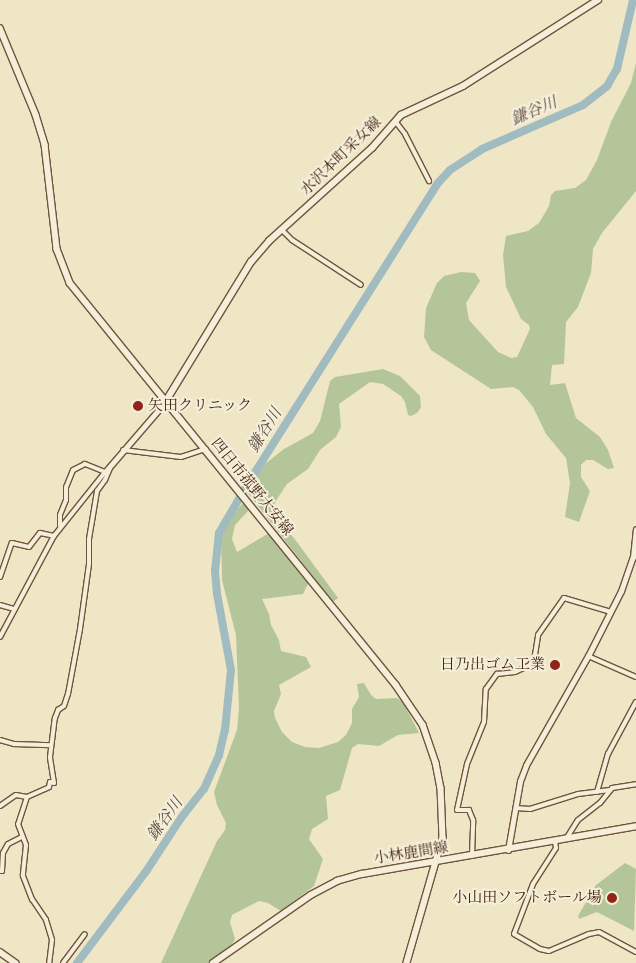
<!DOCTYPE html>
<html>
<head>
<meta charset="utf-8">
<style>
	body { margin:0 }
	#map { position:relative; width:636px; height:963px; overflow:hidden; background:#efe6c6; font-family:"IM FELL Double Pica","Noto Serif JP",serif }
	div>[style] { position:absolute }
	.green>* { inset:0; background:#b4c699 }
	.river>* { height:8px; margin:-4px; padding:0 4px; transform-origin:4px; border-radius:4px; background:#a0bcc1 }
	.roads { filter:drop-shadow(1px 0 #70543e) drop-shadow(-1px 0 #70543e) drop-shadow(0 1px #70543e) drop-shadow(0 -1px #70543e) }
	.minor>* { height:4px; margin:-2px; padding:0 2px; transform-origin:2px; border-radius:2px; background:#f5efda }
	.tertiary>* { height:5px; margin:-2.5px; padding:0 2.5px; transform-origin:2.5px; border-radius:2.5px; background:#f5efda }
	.secondary>* { height:5.5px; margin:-2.75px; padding:0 2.75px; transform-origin:2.75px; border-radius:2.75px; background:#f5efda }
	.dots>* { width:14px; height:14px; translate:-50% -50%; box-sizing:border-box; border:2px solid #f5efda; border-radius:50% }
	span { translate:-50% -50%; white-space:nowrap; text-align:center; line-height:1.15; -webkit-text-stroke:4px #f5efda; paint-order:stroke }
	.street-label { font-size:15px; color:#452311 }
	.poi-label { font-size:15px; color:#452311 }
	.left { translate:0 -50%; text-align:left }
	.right { translate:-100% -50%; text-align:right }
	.water-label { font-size:16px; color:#605146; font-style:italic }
</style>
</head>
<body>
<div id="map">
	<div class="green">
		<i style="clip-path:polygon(636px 63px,636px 191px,602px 233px,593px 249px,591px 273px,578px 307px,566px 322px,564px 364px,552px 365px,550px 385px,565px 383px,576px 418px,600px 437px,608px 450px,614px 468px,608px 469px,593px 460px,586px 460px,581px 465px,581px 477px,590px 491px,579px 522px,565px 517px,570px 483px,566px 458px,546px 434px,533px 407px,519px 390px,513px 387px,491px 389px,431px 350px,424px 337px,426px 308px,437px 283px,444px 276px,461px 272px,475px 273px,480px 281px,466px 303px,469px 320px,498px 352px,511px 358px,517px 357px,530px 329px,529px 325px,521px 319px,506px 287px,503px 255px,506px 236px,528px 231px,539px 223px,549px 206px,551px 195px,555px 191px,575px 188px,586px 180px,597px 160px,611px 122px,631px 83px)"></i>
		<i style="clip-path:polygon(383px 369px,400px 376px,420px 396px,421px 407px,417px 413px,411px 416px,408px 415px,405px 402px,401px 396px,383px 384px,370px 382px,339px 404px,341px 427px,336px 437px,320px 450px,308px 469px,287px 484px,275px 502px,277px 520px,294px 538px,338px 598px,333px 602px,248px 493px,257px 470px,284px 449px,313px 433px,320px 421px,330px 381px,335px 377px)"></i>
		<i style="clip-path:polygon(243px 503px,249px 510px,235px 525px,232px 539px,237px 552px,269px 533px,309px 582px,303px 594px,262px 599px,269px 614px,271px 625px,279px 640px,281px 651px,306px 657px,311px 667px,279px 685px,281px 694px,274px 711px,275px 718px,282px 732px,292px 742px,305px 747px,319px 748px,338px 742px,346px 735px,352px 723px,352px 709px,359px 697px,357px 684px,364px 683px,371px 695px,376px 699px,397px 698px,403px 702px,419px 733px,398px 735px,379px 746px,358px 744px,352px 748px,340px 790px,326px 796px,328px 819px,312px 829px,309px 839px,323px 859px,314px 886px,281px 911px,268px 903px,259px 901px,232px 915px,230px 922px,235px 939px,231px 946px,208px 963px,161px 963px,217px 841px,225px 830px,226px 823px,217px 805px,214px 792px,237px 730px,239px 708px,236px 635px,222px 580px,221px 538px,231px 516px)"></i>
		<i style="clip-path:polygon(625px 863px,636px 869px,634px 931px,597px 912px,579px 919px,578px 916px,596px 885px)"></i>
	</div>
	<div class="river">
		<i style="left:77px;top:963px;width:116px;rotate:-53deg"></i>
		<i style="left:147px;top:870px;width:62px;rotate:-56.8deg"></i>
		<i style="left:181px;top:818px;width:37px;rotate:-52deg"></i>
		<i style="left:204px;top:789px;width:37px;rotate:-66deg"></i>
		<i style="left:219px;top:755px;width:26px;rotate:-77deg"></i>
		<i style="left:225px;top:730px;width:60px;rotate:-84.3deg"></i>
		<i style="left:231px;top:670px;width:77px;rotate:-100.4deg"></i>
		<i style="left:217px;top:594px;width:23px;rotate:-95deg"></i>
		<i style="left:215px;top:571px;width:38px;rotate:-84deg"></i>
		<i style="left:219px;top:533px;width:56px;rotate:-59.7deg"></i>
		<i style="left:247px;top:485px;width:357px;rotate:-57.7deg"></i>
		<i style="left:438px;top:183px;width:18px;rotate:-47deg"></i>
		<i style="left:450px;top:170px;width:38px;rotate:-33deg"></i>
		<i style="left:482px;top:149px;width:110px;rotate:-23.5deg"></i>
		<i style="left:583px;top:105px;width:31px;rotate:-38deg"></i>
		<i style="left:607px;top:86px;width:20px;rotate:-60deg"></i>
		<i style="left:617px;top:69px;width:71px;rotate:-76.9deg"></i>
	</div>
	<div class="roads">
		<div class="minor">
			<i style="left:395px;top:121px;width:16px;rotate:52deg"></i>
			<i style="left:405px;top:134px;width:53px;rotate:62.9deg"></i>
			<i style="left:282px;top:230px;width:14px;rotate:45deg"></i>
			<i style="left:292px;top:240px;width:82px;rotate:33.1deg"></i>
			<i style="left:123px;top:450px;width:58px;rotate:6.9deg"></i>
			<i style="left:181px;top:457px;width:26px;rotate:-18deg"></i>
			<i style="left:0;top:577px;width:36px;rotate:-71deg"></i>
			<i style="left:12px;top:543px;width:17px;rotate:13deg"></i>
			<i style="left:29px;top:547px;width:18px;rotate:-52deg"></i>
			<i style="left:40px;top:533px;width:14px;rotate:12deg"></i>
			<i style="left:0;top:605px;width:15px;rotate:16deg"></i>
			<i style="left:0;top:637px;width:115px;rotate:-61.9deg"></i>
			<i style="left:54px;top:536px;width:82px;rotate:-51.4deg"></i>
			<i style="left:105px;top:472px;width:22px;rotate:-158deg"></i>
			<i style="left:85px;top:464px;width:13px;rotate:153deg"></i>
			<i style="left:73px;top:470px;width:18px;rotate:112deg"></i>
			<i style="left:66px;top:487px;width:13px;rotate:90deg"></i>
			<i style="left:66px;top:500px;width:16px;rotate:112deg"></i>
			<i style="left:60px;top:515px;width:11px;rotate:90deg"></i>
			<i style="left:588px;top:656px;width:52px;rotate:23.6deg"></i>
			<i style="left:0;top:740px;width:15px;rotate:16deg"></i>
			<i style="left:14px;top:744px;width:37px;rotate:2deg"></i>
			<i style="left:597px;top:792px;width:40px;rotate:-74deg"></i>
			<i style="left:608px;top:754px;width:59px;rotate:-61.7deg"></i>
			<i style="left:27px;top:797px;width:28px;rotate:108deg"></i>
			<i style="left:18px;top:824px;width:22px;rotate:69deg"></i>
			<i style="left:26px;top:845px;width:31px;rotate:96deg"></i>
			<i style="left:23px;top:876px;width:25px;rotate:69deg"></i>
			<i style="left:32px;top:899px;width:25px;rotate:56deg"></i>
			<i style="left:46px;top:920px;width:21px;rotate:73deg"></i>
			<i style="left:52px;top:940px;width:23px;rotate:97deg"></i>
			<i style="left:0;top:806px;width:19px;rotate:-35deg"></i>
			<i style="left:16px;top:795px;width:11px;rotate:10deg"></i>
			<i style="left:27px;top:797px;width:24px;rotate:-24deg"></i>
			<i style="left:49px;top:787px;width:5px;rotate:-79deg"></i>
			<i style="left:50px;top:782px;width:4px;rotate:14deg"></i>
			<i style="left:54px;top:783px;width:26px;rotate:-99deg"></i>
			<i style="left:50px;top:757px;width:39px;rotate:-83deg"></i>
			<i style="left:55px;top:718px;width:9px;rotate:-69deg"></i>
			<i style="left:58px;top:710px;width:7px;rotate:-34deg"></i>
			<i style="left:64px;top:706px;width:13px;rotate:-72deg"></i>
			<i style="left:68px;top:694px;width:66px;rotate:-79.5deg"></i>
			<i style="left:80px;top:629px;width:66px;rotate:-82.1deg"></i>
			<i style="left:89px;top:564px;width:25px;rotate:-90deg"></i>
			<i style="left:89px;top:539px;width:49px;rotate:-80.5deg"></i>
			<i style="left:97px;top:491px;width:14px;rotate:-54deg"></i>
			<i style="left:105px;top:480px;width:13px;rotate:-67deg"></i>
			<i style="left:516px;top:808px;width:14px;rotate:4deg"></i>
			<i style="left:530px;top:809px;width:50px;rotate:-17.4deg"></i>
			<i style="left:578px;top:794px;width:32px;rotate:-7deg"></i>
			<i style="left:566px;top:839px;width:22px;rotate:-58deg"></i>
			<i style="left:578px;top:820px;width:28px;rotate:-38deg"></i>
			<i style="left:600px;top:803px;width:19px;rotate:-51deg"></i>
			<i style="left:612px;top:788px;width:24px;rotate:-9deg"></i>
			<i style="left:555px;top:841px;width:7px;rotate:82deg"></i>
			<i style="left:556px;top:848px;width:43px;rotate:122.6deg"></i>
			<i style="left:533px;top:884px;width:53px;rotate:110.8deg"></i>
			<i style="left:514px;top:934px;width:30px;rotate:30deg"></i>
			<i style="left:540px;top:949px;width:9px;rotate:13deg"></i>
			<i style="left:549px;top:951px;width:43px;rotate:-23deg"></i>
			<i style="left:589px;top:934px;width:10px;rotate:-11deg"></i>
			<i style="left:599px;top:932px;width:42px;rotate:28.4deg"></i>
			<i style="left:472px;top:856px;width:36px;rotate:-88deg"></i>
			<i style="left:473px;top:820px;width:11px;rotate:-112deg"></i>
			<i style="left:469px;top:810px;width:12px;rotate:180deg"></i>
			<i style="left:457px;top:810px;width:47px;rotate:-77.7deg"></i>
			<i style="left:467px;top:764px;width:45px;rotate:-68deg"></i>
			<i style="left:484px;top:722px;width:33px;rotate:-87deg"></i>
			<i style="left:486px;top:689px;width:19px;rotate:-54deg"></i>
			<i style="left:497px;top:674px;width:18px;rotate:-6deg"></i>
			<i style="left:515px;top:672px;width:17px;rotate:-25deg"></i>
			<i style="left:530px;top:665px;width:11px;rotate:-63deg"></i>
			<i style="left:535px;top:655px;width:20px;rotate:-81deg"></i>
			<i style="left:538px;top:635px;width:45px;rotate:-54.9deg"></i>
			<i style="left:564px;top:598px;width:49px;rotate:16.6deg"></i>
			<i style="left:0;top:871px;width:2px"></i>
			<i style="left:2px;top:871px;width:18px;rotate:-87deg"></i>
			<i style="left:3px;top:853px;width:10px;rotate:-61deg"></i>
			<i style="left:8px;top:844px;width:16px;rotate:-27deg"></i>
			<i style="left:63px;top:963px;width:36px;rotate:-53deg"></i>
		</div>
		<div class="tertiary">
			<i style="left:105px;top:472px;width:94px;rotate:-49.3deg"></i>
			<i style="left:508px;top:850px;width:70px;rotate:-80.1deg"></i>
			<i style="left:520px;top:781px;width:17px;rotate:-69deg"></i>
			<i style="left:526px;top:765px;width:125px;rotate:-60.4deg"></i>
			<i style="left:588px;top:656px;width:73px;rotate:-63.1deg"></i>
			<i style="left:621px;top:591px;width:36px;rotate:-71deg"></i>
			<i style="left:633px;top:557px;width:28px;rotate:-84deg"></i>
		</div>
		<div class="secondary">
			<i style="left:0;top:28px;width:94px;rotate:67.5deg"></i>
			<i style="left:36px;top:115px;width:31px;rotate:73deg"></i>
			<i style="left:45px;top:145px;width:105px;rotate:83.4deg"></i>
			<i style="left:57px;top:249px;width:36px;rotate:69deg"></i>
			<i style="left:70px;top:283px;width:518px;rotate:50.96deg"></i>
			<i style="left:396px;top:685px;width:48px;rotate:56deg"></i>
			<i style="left:423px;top:725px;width:40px;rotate:71.1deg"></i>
			<i style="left:436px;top:763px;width:25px;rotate:79deg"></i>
			<i style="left:441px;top:788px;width:50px;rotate:87.7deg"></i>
			<i style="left:443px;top:838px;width:130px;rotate:106.1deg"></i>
			<i style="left:166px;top:401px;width:163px;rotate:-58.6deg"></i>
			<i style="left:251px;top:262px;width:28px;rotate:-49deg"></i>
			<i style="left:269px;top:241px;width:139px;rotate:-42.1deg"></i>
			<i style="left:372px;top:148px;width:44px;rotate:-48.7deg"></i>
			<i style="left:401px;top:115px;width:68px;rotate:-25.1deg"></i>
			<i style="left:463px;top:86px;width:160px;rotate:-32.5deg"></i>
			<i style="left:0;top:952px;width:19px;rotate:35deg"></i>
			<i style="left:213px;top:963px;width:119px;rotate:-34.8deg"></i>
			<i style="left:311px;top:895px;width:30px;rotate:-28deg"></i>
			<i style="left:337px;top:881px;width:26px;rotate:-16deg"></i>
			<i style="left:362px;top:874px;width:278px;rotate:-9.9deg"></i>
		</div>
	</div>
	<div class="dots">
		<i style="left:138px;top:406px;background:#8f2418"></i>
		<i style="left:555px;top:665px;background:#8f2418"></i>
		<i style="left:612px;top:898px;background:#8f2418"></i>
	</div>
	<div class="street-label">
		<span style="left:341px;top:156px;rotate:-44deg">水沢本町采女線</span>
		<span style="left:252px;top:487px;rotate:51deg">四日市菰野大安線</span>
		<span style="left:411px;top:853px;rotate:-9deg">小林鹿間線</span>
	</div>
	<div class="poi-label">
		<span class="left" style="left:148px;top:406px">矢田クリニック</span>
		<span class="right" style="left:545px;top:665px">日乃出ゴム工業</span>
		<span class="right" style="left:602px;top:898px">小山田ソフトボール場</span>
	</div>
	<div class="water-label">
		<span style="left:534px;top:111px;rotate:-23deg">鎌谷川</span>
		<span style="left:265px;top:430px;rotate:-58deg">鎌谷川</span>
		<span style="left:165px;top:819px;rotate:-54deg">鎌谷川</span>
	</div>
</div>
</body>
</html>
